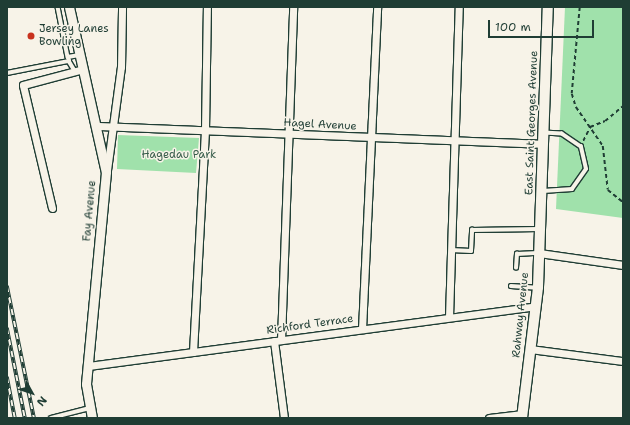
<!DOCTYPE html>
<html>
<head>
<meta charset="utf-8">
<style>
	body { margin:0 }
	#map { position:relative; width:630px; height:425px; overflow:hidden; background:#f7f3e8; font-family:"Shantell Sans",sans-serif }
	div>[style] { position:absolute }
	.green>* { inset:0; background:#a0e1ab }
	.path>* { height:1.5px; margin-top:-0.75px; transform-origin:0; background:repeating-linear-gradient(90deg,#1f3d34 0 4px,transparent 0 7px) }
	.roads { filter:drop-shadow(1px 0 #1f3d34) drop-shadow(-1px 0 #1f3d34) drop-shadow(0 1px #1f3d34) drop-shadow(0 -1px #1f3d34) }
	.service>* { height:3.5px; margin:-1.75px; padding:0 1.75px; transform-origin:1.75px; border-radius:1.75px; background:#f7f3e8 }
	.minor>* { height:7px; margin:-3.5px; padding:0 3.5px; transform-origin:3.5px; border-radius:3.5px; background:#f7f3e8 }
	.tertiary>* { height:9px; margin:-4.5px; padding:0 4.5px; transform-origin:4.5px; border-radius:4.5px; background:#f7f3e8 }
	.secondary>* { height:10px; margin:-5px; padding:0 5px; transform-origin:5px; border-radius:5px; background:#f7f3e8 }
	.rail>* { height:3.5px; margin-top:-1.75px; transform-origin:0; background:repeating-linear-gradient(90deg,#f7f3e8 0 6px,#1f3d34 0 12px); box-sizing:border-box; border-block:1px solid #1f3d34 }
	.dots>* { width:11px; height:11px; translate:-50% -50%; box-sizing:border-box; border:2px solid #f7f3e8; border-radius:50% }
	span { translate:-50% -50%; white-space:nowrap; text-align:center; line-height:1.15; -webkit-text-stroke:3px #f7f3e8; paint-order:stroke }
	.poi-label { font-size:11px; color:#1f3d34 }
	.left { translate:0 -50%; text-align:left }
	.street-label { font-size:11px; color:#1f3d34 }
	.park-label { font-size:11px; color:#395e4c }
	.frame { position:absolute; inset:0; border:8px solid #1f3d34; pointer-events:none }
	.north { position:absolute; left:12px; top:373px; width:40px; height:40px; -webkit-text-stroke:3px #f7f3e8; paint-order:stroke; rotate:130deg; font-size:11px; font-weight:700; line-height:16px; text-align:center; color:#1f3d34 }
	.north::after { content:''; display:block; margin:auto; width:14px; height:18px; background:#1f3d34; clip-path:polygon(50% 0,100% 100%,50% 72%,0 100%) }
	.scale { position:absolute; left:488px; top:20px; width:106px; height:18px; box-sizing:border-box; border:2px solid #1f3d34; border-top:0; padding-left:5px; font-size:12px; line-height:14px; white-space:nowrap; color:#1f3d34; -webkit-text-stroke:3px #f7f3e8; paint-order:stroke }
</style>
</head>
<body>
<div id="map">
	<div class="green">
		<i style="clip-path:polygon(565px 7px,623px 7px,623px 218px,556px 209px)"></i>
		<i style="clip-path:polygon(118px 135px,199px 138px,196px 173px,117px 169px)"></i>
	</div>
	<div class="path">
		<i style="left:580px;top:7px;width:87px;rotate:95.3deg"></i>
		<i style="left:572px;top:94px;width:14px;rotate:73deg"></i>
		<i style="left:576px;top:107px;width:47px;rotate:55.3deg"></i>
		<i style="left:603px;top:146px;width:44px;rotate:83.5deg"></i>
		<i style="left:608px;top:190px;width:19px;rotate:39deg"></i>
		<i style="left:583px;top:141px;width:16px;rotate:-63deg"></i>
		<i style="left:590px;top:127px;width:16px;rotate:-22deg"></i>
		<i style="left:605px;top:121px;width:23px;rotate:-40deg"></i>
	</div>
	<div class="roads">
		<div class="service">
			<i style="left:58px;top:7px;width:51px;rotate:78.7deg"></i>
			<i style="left:68px;top:57px;width:11px;rotate:-10deg"></i>
			<i style="left:69px;top:61px;width:12px;rotate:59deg"></i>
			<i style="left:7px;top:73px;width:63px;rotate:-11deg"></i>
			<i style="left:69px;top:61px;width:4px;rotate:-104deg"></i>
			<i style="left:543px;top:191px;width:29px;rotate:-4deg"></i>
			<i style="left:572px;top:189px;width:24px;rotate:-55deg"></i>
			<i style="left:586px;top:169px;width:23px;rotate:-103deg"></i>
			<i style="left:581px;top:147px;width:23px;rotate:-146deg"></i>
			<i style="left:562px;top:134px;width:18px;rotate:-177deg"></i>
			<i style="left:451px;top:250px;width:20px;rotate:3deg"></i>
			<i style="left:471px;top:251px;width:21px;rotate:-87deg"></i>
			<i style="left:472px;top:230px;width:67px;rotate:-0.9deg"></i>
			<i style="left:516px;top:268px;width:14px;rotate:-86deg"></i>
			<i style="left:517px;top:254px;width:21px;rotate:-3deg"></i>
			<i style="left:511px;top:286px;width:26px;rotate:4deg"></i>
			<i style="left:51px;top:418px;width:40px;rotate:-14.4deg"></i>
		</div>
		<div class="minor">
			<i style="left:96px;top:126px;width:447px;rotate:2.3deg"></i>
			<i style="left:107px;top:170px;width:104px;rotate:-82.3deg"></i>
			<i style="left:121px;top:67px;width:60px;rotate:-89deg"></i>
			<i style="left:52px;top:208px;width:126px;rotate:-103.3deg"></i>
			<i style="left:23px;top:85px;width:62px;rotate:-14.9deg"></i>
			<i style="left:539px;top:253px;width:85px;rotate:8.1deg"></i>
			<i style="left:449px;top:317px;width:310px;rotate:-88.2deg"></i>
			<i style="left:362px;top:329px;width:322px;rotate:-87.3deg"></i>
			<i style="left:281px;top:340px;width:333px;rotate:-87.9deg"></i>
			<i style="left:274px;top:341px;width:78px;rotate:82.6deg"></i>
			<i style="left:530px;top:349px;width:94px;rotate:7.4deg"></i>
			<i style="left:193px;top:352px;width:222px;rotate:-86.9deg"></i>
			<i style="left:205px;top:130px;width:123px;rotate:-89.1deg"></i>
			<i style="left:88px;top:366px;width:451px;rotate:-7.6deg"></i>
			<i style="left:489px;top:418px;width:34px;rotate:-7deg"></i>
		</div>
		<div class="tertiary">
			<i style="left:69px;top:7px;width:169px;rotate:77.4deg"></i>
			<i style="left:106px;top:172px;width:213px;rotate:95.4deg"></i>
			<i style="left:86px;top:384px;width:35px;rotate:80deg"></i>
		</div>
		<div class="secondary">
			<i style="left:522px;top:418px;width:132px;rotate:-83deg"></i>
			<i style="left:538px;top:287px;width:280px;rotate:-88deg"></i>
		</div>
	</div>
	<div class="rail">
		<i style="left:7px;top:286px;width:135px;rotate:78.4deg"></i>
		<i style="left:7px;top:328px;width:92px;rotate:78.7deg"></i>
		<i style="left:7px;top:377px;width:42px;rotate:79deg"></i>
	</div>
	<div class="dots">
		<i style="left:31px;top:36px;background:#c8321e"></i>
	</div>
	<div class="poi-label">
		<span class="left" style="left:39px;top:36px">Jersey Lanes<br>Bowling</span>
	</div>
	<div class="street-label">
		<span style="left:532px;top:123px;rotate:-88deg">East Saint Georges Avenue</span>
		<span style="left:320px;top:125px;rotate:3deg">Hagel Avenue</span>
		<span style="left:90px;top:211px;rotate:-85deg">Fay Avenue</span>
		<span style="left:521px;top:315px;rotate:-84deg">Rahway Avenue</span>
		<span style="left:310px;top:325px;rotate:-8deg">Richford Terrace</span>
	</div>
	<div class="park-label">
		<span style="left:179px;top:155px">Hagedau Park</span>
	</div>
	<div class="frame"></div>
	<div class="north">N</div>
	<div class="scale">100 m</div>
</div>
</body>
</html>
